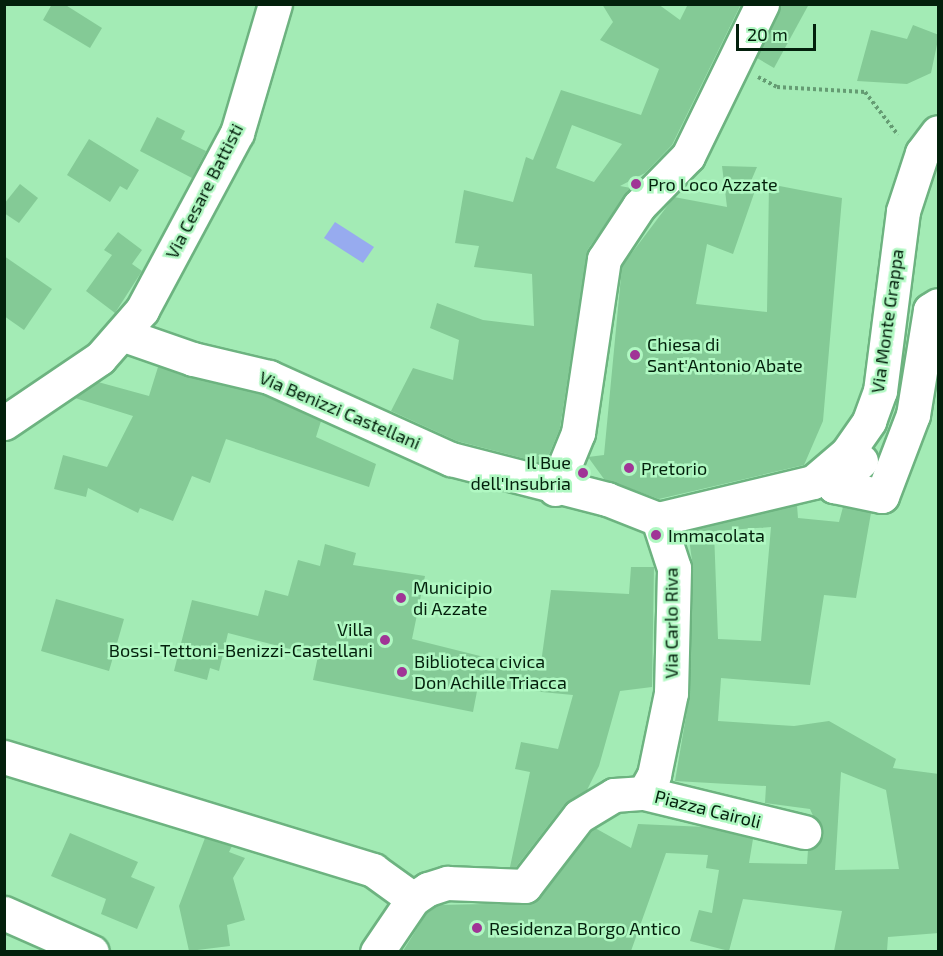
<!DOCTYPE html>
<html>
<head>
<meta charset="utf-8">
<style>
	body { margin:0 }
	#map { position:relative; width:943px; height:956px; overflow:hidden; background:#a3ebb5; font-family:"Exo 2",sans-serif }
	div>[style] { position:absolute }
	.water>* { inset:0; background:#97abef }
	.building>* { inset:0; background:#84ca96 }
	.path>* { height:4px; margin-top:-2px; transform-origin:0; background:repeating-linear-gradient(90deg,#659c73 0 3px,transparent 0 6px) }
	.roads { filter:drop-shadow(2px 0 #6db380) drop-shadow(-2px 0 #6db380) drop-shadow(0 2px #6db380) drop-shadow(0 -2px #6db380) }
	.minor>* { height:33px; margin:-16.5px; padding:0 16.5px; transform-origin:16.5px; border-radius:16.5px; background:#fff }
	.dots>* { width:16px; height:16px; translate:-50% -50%; box-sizing:border-box; border:3px solid #b0f8c2; border-radius:50% }
	span { translate:-50% -50%; white-space:nowrap; text-align:center; line-height:1.15; -webkit-text-stroke:5px #b0f8c2; paint-order:stroke }
	.poi-label { font-size:18px; color:#03200c }
	.left { translate:0 -50%; text-align:left }
	.right { translate:-100% -50%; text-align:right }
	.street-label { font-size:18px; color:#03200c }
	.frame { position:absolute; inset:0; border:6px solid #03200c; pointer-events:none }
	.scale { position:absolute; left:736px; top:24px; width:80px; height:27px; box-sizing:border-box; border:3px solid #03200c; border-top:0; padding-left:8px; font-size:18px; line-height:21px; white-space:nowrap; color:#03200c; -webkit-text-stroke:4px #b0f8c2; paint-order:stroke }
</style>
</head>
<body>
<div id="map">
	<div class="water">
		<i style="clip-path:polygon(335px 222px,374px 247px,363px 263px,324px 238px)"></i>
	</div>
	<div class="building">
		<i style="clip-path:polygon(52px 4px,64px 4px,102px 28px,90px 48px,43px 20px)"></i>
		<i style="clip-path:polygon(evenodd,602px 4px,658px 4px,680px 20px,688px 4px,741px 4px,672px 145px,645px 173px,620px 186px,631px 188px,588px 249px,560px 428px,545px 464px,457px 441px,391px 411px,413px 368px,453px 380px,459px 340px,430px 328px,437px 303px,483px 320px,534px 326px,532px 274px,474px 267px,479px 246px,455px 243px,464px 190px,513px 202px,526px 157px,533px 160px,561px 90px,641px 115px,659px 69px,600px 40px,613px 22px,602px 4px,572px 125px,622px 144px,594px 182px,556px 168px,572px 125px)"></i>
		<i style="clip-path:polygon(780px 4px,809px 4px,774px 68px,757px 58px)"></i>
		<i style="clip-path:polygon(913px 25px,939px 35px,931px 73px,907px 84px,857px 81px,871px 30px,907px 39px)"></i>
		<i style="clip-path:polygon(157px 117px,185px 131px,181px 139px,206px 151px,192px 178px,140px 151px)"></i>
		<i style="clip-path:polygon(89px 139px,139px 170px,127px 190px,120px 186px,110px 202px,67px 175px)"></i>
		<i style="clip-path:polygon(722px 166px,757px 167px,751px 181px,758px 182px,733px 254px,707px 244px,696px 304px,767px 312px,769px 184px,842px 198px,823px 421px,804px 465px,659px 499px,604px 479px,588px 457px,604px 455px,622px 266px,674px 197px,727px 207px)"></i>
		<i style="clip-path:polygon(20px 184px,38px 198px,19px 223px,4px 213px,4px 204px)"></i>
		<i style="clip-path:polygon(118px 232px,142px 250px,132px 264px,142px 271px,115px 313px,86px 291px,112px 255px,104px 250px)"></i>
		<i style="clip-path:polygon(4px 256px,52px 289px,24px 330px,4px 316px)"></i>
		<i style="clip-path:polygon(158px 367px,263px 395px,321px 421px,316px 437px,376px 464px,369px 487px,226px 439px,210px 483px,192px 476px,173px 521px,140px 508px,138px 513px,88px 488px,86px 497px,54px 489px,63px 455px,107px 467px,133px 416px,75px 398px,98px 382px,149px 396px)"></i>
		<i style="clip-path:polygon(evenodd,797px 505px,798px 518px,839px 522px,843px 507px,871px 513px,856px 598px,824px 595px,810px 685px,721px 678px,718px 721px,794px 726px,829px 721px,896px 759px,893px 768px,939px 774px,939px 933px,888px 937px,887px 951px,834px 951px,842px 911px,743px 899px,729px 951px,690px 941px,699px 910px,712px 913px,719px 870px,706px 868px,708px 855px,666px 853px,631px 951px,403px 951px,426px 914px,439px 905px,533px 903px,595px 828px,631px 848px,638px 824px,706px 827px,753px 839px,749px 863px,807px 864px,808px 850px,822px 836px,810px 809px,765px 803px,766px 786px,675px 781px,690px 693px,693px 568px,688px 531px,797px 505px,771px 527px,761px 641px,718px 639px,714px 531px,771px 527px,797px 505px,841px 772px,886px 790px,899px 869px,835px 870px,841px 772px)"></i>
		<i style="clip-path:polygon(325px 544px,356px 553px,353px 565px,425px 576px,412px 639px,484px 657px,541px 663px,551px 590px,629px 594px,631px 567px,654px 567px,652px 687px,620px 691px,599px 766px,587px 790px,564px 805px,516px 867px,510px 867px,530px 772px,515px 769px,521px 742px,558px 749px,573px 695px,478px 686px,473px 712px,313px 680px,318px 656px,228px 633px,219px 671px,210px 668px,207px 680px,174px 671px,192px 600px,258px 616px,265px 590px,288px 596px,298px 560px,320px 566px)"></i>
		<i style="clip-path:polygon(56px 599px,124px 619px,109px 671px,41px 651px)"></i>
		<i style="clip-path:polygon(70px 833px,138px 862px,131px 877px,155px 887px,137px 929px,101px 914px,106px 899px,51px 876px)"></i>
		<i style="clip-path:polygon(205px 838px,232px 846px,229px 852px,245px 858px,233px 878px,245px 920px,227px 925px,230px 946px,189px 951px,179px 906px)"></i>
	</div>
	<div class="path">
		<i style="left:758px;top:77px;width:21px;rotate:28deg"></i>
		<i style="left:777px;top:87px;width:88px;rotate:3.3deg"></i>
		<i style="left:865px;top:92px;width:54px;rotate:52.5deg"></i>
	</div>
	<div class="roads">
		<div class="minor">
			<i style="left:124px;top:335px;width:73px;rotate:19.2deg"></i>
			<i style="left:193px;top:359px;width:78px;rotate:13.3deg"></i>
			<i style="left:269px;top:377px;width:200px;rotate:24.3deg"></i>
			<i style="left:451px;top:459px;width:161px;rotate:14.4deg"></i>
			<i style="left:607px;top:499px;width:55px;rotate:21.4deg"></i>
			<i style="left:658px;top:519px;width:159px;rotate:-13.4deg"></i>
			<i style="left:813px;top:482px;width:45px;rotate:-40.5deg"></i>
			<i style="left:847px;top:453px;width:39px;rotate:-55deg"></i>
			<i style="left:869px;top:421px;width:32px;rotate:-70deg"></i>
			<i style="left:880px;top:391px;width:181px;rotate:-82.7deg"></i>
			<i style="left:903px;top:211px;width:61px;rotate:-71.9deg"></i>
			<i style="left:922px;top:153px;width:26px;rotate:-53deg"></i>
			<i style="left:4px;top:423px;width:116px;rotate:-34.1deg"></i>
			<i style="left:100px;top:358px;width:64px;rotate:-48.8deg"></i>
			<i style="left:142px;top:310px;width:201px;rotate:-61.8deg"></i>
			<i style="left:237px;top:133px;width:134px;rotate:-73.6deg"></i>
			<i style="left:861px;top:461px;width:37px;rotate:137deg"></i>
			<i style="left:834px;top:486px;width:49px;rotate:11.8deg"></i>
			<i style="left:882px;top:496px;width:87px;rotate:-69.1deg"></i>
			<i style="left:913px;top:415px;width:106px;rotate:-80.8deg"></i>
			<i style="left:930px;top:310px;width:9px;rotate:-32deg"></i>
			<i style="left:555px;top:489px;width:61px;rotate:-67.7deg"></i>
			<i style="left:578px;top:433px;width:176px;rotate:-81.5deg"></i>
			<i style="left:604px;top:259px;width:64px;rotate:-56.6deg"></i>
			<i style="left:639px;top:206px;width:70px;rotate:-45.6deg"></i>
			<i style="left:688px;top:156px;width:169px;rotate:-64deg"></i>
			<i style="left:4px;top:757px;width:386px;rotate:17deg"></i>
			<i style="left:373px;top:870px;width:49px;rotate:35.9deg"></i>
			<i style="left:644px;top:793px;width:21px;rotate:-61deg"></i>
			<i style="left:654px;top:775px;width:84px;rotate:-78.3deg"></i>
			<i style="left:671px;top:693px;width:125px;rotate:-88.6deg"></i>
			<i style="left:674px;top:568px;width:52px;rotate:-108.1deg"></i>
			<i style="left:4px;top:913px;width:96px;rotate:23.9deg"></i>
			<i style="left:377px;top:952px;width:64px;rotate:-55.8deg"></i>
			<i style="left:413px;top:899px;width:18px;rotate:-34deg"></i>
			<i style="left:428px;top:889px;width:20px;rotate:-18deg"></i>
			<i style="left:447px;top:883px;width:78px;rotate:2.2deg"></i>
			<i style="left:525px;top:886px;width:88px;rotate:-52.4deg"></i>
			<i style="left:579px;top:816px;width:41px;rotate:-31deg"></i>
			<i style="left:614px;top:795px;width:30px;rotate:-4deg"></i>
			<i style="left:644px;top:793px;width:165px;rotate:13.7deg"></i>
		</div>
	</div>
	<div class="dots">
		<i style="left:636px;top:184px;background:#a03596"></i>
		<i style="left:635px;top:355px;background:#a03596"></i>
		<i style="left:629px;top:468px;background:#a03596"></i>
		<i style="left:583px;top:473px;background:#a03596"></i>
		<i style="left:656px;top:535px;background:#a03596"></i>
		<i style="left:401px;top:598px;background:#a03596"></i>
		<i style="left:385px;top:640px;background:#a03596"></i>
		<i style="left:402px;top:672px;background:#a03596"></i>
		<i style="left:477px;top:928px;background:#a03596"></i>
	</div>
	<div class="poi-label">
		<span class="left" style="left:648px;top:184px">Pro Loco Azzate</span>
		<span class="left" style="left:647px;top:355px">Chiesa di<br>Sant'Antonio Abate</span>
		<span class="right" style="left:571px;top:473px">Il Bue<br>dell'Insubria</span>
		<span class="left" style="left:641px;top:468px">Pretorio</span>
		<span class="left" style="left:668px;top:535px">Immacolata</span>
		<span class="left" style="left:413px;top:598px">Municipio<br>di Azzate</span>
		<span class="right" style="left:373px;top:640px">Villa<br>Bossi-Tettoni-Benizzi-Castellani</span>
		<span class="left" style="left:414px;top:672px">Biblioteca civica<br>Don Achille Triacca</span>
		<span class="left" style="left:489px;top:928px">Residenza Borgo Antico</span>
	</div>
	<div class="street-label">
		<span style="left:204px;top:191px;rotate:-63deg">Via Cesare Battisti</span>
		<span style="left:887px;top:321px;rotate:-82deg">Via Monte Grappa</span>
		<span style="left:340px;top:410px;rotate:23deg">Via Benizzi Castellani</span>
		<span style="left:671px;top:623px;rotate:-90deg">Via Carlo Riva</span>
		<span style="left:708px;top:809px;rotate:14deg">Piazza Cairoli</span>
	</div>
	<div class="frame"></div>
	<div class="scale">20 m</div>
</div>
</body>
</html>
